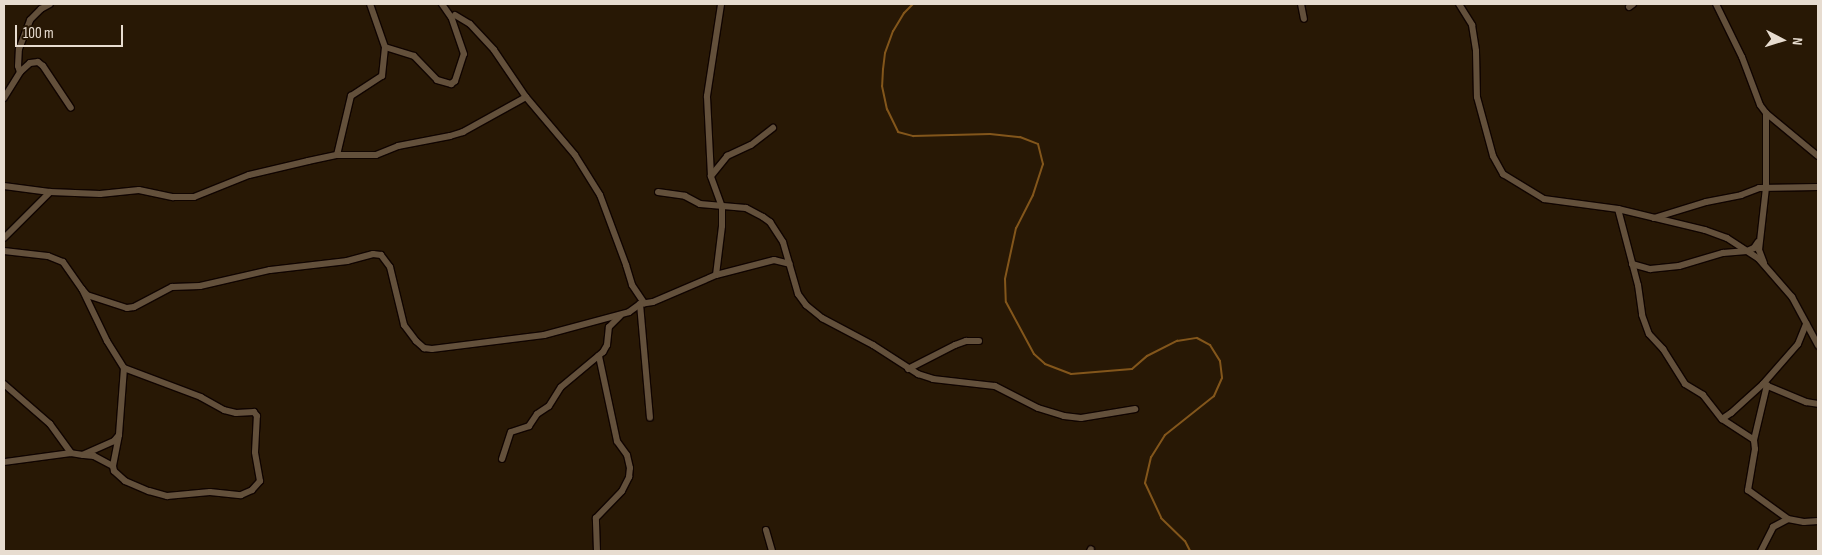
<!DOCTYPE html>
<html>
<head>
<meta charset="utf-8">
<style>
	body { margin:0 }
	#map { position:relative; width:1822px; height:555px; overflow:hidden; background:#281805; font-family:"Sofia Sans Condensed",sans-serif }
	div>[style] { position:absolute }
	.stream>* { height:2px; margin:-1px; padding:0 1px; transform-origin:1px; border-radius:1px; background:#83561b }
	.roads { filter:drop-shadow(1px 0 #100400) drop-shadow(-1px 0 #100400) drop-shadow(0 1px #100400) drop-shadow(0 -1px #100400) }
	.street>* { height:6px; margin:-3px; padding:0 3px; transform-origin:3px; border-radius:3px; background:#63503b }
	span { translate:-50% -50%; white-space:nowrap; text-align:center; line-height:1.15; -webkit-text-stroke:4px #281805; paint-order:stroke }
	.frame { position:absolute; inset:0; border:5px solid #e7dcd0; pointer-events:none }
	.north { position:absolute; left:1757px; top:15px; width:50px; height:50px; -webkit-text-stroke:4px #281805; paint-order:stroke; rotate:95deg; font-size:14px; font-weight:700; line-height:20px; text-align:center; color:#e7dcd0 }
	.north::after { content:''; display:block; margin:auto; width:18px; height:22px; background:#e7dcd0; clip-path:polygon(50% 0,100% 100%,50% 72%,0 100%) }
	.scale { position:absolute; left:15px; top:25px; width:108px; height:22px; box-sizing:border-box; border:2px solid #e7dcd0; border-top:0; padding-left:6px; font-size:15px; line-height:18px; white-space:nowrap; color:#e7dcd0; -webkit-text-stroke:4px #281805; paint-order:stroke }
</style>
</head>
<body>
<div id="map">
	<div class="stream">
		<i style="left:913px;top:4px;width:13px;rotate:135deg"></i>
		<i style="left:904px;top:13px;width:21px;rotate:121deg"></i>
		<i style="left:893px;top:31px;width:23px;rotate:110deg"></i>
		<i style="left:885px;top:53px;width:16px;rotate:97deg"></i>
		<i style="left:883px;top:69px;width:17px;rotate:93deg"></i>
		<i style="left:882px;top:86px;width:24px;rotate:78deg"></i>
		<i style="left:887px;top:109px;width:25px;rotate:64deg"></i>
		<i style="left:898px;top:132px;width:16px;rotate:15deg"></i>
		<i style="left:913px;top:136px;width:77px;rotate:-1.5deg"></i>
		<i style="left:990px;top:134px;width:30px;rotate:6deg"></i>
		<i style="left:1020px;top:137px;width:19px;rotate:21deg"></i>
		<i style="left:1038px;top:144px;width:21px;rotate:76deg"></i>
		<i style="left:1043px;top:164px;width:33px;rotate:108deg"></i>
		<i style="left:1033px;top:195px;width:37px;rotate:117deg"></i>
		<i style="left:1016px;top:228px;width:52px;rotate:102.2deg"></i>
		<i style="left:1005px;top:279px;width:23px;rotate:88deg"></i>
		<i style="left:1006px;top:302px;width:59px;rotate:61.7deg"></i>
		<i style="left:1034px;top:354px;width:15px;rotate:42deg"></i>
		<i style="left:1045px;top:364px;width:28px;rotate:21deg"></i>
		<i style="left:1071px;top:374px;width:61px;rotate:-4.7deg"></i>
		<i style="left:1132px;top:369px;width:20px;rotate:-41deg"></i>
		<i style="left:1147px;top:356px;width:34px;rotate:-27deg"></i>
		<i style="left:1177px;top:341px;width:20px;rotate:-9deg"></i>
		<i style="left:1197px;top:338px;width:15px;rotate:28deg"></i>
		<i style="left:1210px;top:345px;width:19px;rotate:58deg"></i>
		<i style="left:1220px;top:361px;width:17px;rotate:83deg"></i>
		<i style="left:1222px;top:378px;width:20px;rotate:114deg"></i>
		<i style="left:1214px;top:396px;width:63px;rotate:141.5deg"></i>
		<i style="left:1165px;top:435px;width:26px;rotate:122deg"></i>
		<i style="left:1151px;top:457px;width:27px;rotate:103deg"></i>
		<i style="left:1145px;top:483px;width:38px;rotate:65deg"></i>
		<i style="left:1161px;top:518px;width:33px;rotate:44deg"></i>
		<i style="left:1185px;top:541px;width:11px;rotate:63deg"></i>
	</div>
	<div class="roads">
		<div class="street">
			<i style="left:370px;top:4px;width:46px;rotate:70.8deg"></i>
			<i style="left:385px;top:47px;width:30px;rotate:17deg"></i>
			<i style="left:414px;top:56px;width:33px;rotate:46deg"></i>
			<i style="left:437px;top:80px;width:15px;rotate:16deg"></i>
			<i style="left:451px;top:84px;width:5px;rotate:-37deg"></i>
			<i style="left:455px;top:81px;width:28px;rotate:-72deg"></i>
			<i style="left:464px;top:54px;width:39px;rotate:-109deg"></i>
			<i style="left:451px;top:17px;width:16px;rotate:-125deg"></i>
			<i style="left:1301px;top:4px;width:15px;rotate:79deg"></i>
			<i style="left:1459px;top:4px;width:25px;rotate:58deg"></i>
			<i style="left:1472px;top:25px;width:26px;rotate:81deg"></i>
			<i style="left:1476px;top:51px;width:46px;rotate:88.8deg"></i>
			<i style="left:1477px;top:97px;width:61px;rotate:74.8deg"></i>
			<i style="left:1493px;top:156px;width:21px;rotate:61deg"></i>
			<i style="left:1503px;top:174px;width:48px;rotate:31.4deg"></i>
			<i style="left:1544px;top:199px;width:75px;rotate:7.7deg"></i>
			<i style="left:1618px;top:209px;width:89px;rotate:13.6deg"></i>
			<i style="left:1705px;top:230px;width:23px;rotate:20deg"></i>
			<i style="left:1727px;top:238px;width:37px;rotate:33deg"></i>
			<i style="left:1758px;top:258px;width:52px;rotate:48.9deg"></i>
			<i style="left:1792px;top:297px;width:55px;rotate:61.6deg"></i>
			<i style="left:1716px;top:4px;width:59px;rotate:63.9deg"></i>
			<i style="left:1742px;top:57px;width:51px;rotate:69.4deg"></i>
			<i style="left:1760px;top:105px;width:10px;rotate:53deg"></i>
			<i style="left:1766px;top:113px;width:67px;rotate:39.6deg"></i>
			<i style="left:1629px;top:7px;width:5px;rotate:-37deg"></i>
			<i style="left:455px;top:15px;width:17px;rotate:31deg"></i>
			<i style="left:470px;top:24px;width:35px;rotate:47deg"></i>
			<i style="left:494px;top:50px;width:57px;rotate:55.8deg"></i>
			<i style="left:526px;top:97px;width:76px;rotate:49.8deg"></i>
			<i style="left:575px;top:155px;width:47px;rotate:58deg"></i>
			<i style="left:600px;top:195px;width:75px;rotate:69.6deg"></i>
			<i style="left:626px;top:265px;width:21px;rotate:73deg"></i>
			<i style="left:632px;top:285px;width:22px;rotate:56deg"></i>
			<i style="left:20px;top:72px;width:6px;rotate:-108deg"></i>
			<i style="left:18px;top:66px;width:17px;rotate:-87deg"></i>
			<i style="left:19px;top:49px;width:31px;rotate:-69deg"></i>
			<i style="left:30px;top:20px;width:16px;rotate:-45deg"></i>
			<i style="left:41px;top:9px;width:10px;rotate:-29deg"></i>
			<i style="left:4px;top:98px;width:31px;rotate:-58deg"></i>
			<i style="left:20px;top:72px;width:13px;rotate:-42deg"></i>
			<i style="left:30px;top:63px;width:8px;rotate:-7deg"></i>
			<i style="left:38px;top:62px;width:6px;rotate:39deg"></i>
			<i style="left:43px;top:66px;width:50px;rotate:56.3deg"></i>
			<i style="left:337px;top:155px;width:61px;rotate:-76.7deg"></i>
			<i style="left:351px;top:96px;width:37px;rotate:-33deg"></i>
			<i style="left:382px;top:76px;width:29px;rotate:-84deg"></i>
			<i style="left:711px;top:176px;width:26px;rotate:-51deg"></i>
			<i style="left:727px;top:156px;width:26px;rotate:-25deg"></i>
			<i style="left:751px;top:145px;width:28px;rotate:-38deg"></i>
			<i style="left:4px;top:186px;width:46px;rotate:7.4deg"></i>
			<i style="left:658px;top:192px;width:27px;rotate:8deg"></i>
			<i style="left:685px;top:196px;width:17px;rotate:28deg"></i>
			<i style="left:700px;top:204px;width:46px;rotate:5deg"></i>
			<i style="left:746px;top:208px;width:19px;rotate:28deg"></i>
			<i style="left:763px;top:217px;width:9px;rotate:36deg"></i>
			<i style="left:770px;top:222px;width:24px;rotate:57deg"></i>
			<i style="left:783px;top:242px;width:54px;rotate:73.9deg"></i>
			<i style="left:798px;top:294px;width:14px;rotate:54deg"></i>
			<i style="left:806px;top:305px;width:21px;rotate:39deg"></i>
			<i style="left:822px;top:318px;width:58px;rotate:27.9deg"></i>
			<i style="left:873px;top:345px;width:54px;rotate:32.8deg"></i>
			<i style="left:918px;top:374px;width:16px;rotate:18deg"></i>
			<i style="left:933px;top:379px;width:62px;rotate:6.4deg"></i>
			<i style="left:995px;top:386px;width:48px;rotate:27.1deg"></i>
			<i style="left:1038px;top:408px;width:27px;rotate:17deg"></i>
			<i style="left:1064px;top:416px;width:17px;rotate:7deg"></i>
			<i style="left:1081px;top:418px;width:55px;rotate:-9.5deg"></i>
			<i style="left:1618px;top:209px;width:79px;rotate:75.3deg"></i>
			<i style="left:1638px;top:285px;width:30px;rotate:82deg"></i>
			<i style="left:1642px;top:315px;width:20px;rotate:70deg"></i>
			<i style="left:1649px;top:334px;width:21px;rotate:47deg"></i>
			<i style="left:1663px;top:349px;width:41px;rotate:57.8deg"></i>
			<i style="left:1685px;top:384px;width:21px;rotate:31deg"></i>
			<i style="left:1703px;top:395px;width:31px;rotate:52deg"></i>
			<i style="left:1722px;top:419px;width:38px;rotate:33deg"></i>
			<i style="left:1654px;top:218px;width:54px;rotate:-17.1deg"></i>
			<i style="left:1706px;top:202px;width:36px;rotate:-11deg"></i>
			<i style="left:1741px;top:195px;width:19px;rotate:-21deg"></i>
			<i style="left:1759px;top:188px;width:59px;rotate:-1deg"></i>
			<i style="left:4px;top:238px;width:65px;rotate:-45deg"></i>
			<i style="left:50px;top:192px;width:50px;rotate:2.3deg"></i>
			<i style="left:100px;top:194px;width:39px;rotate:-6deg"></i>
			<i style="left:139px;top:190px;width:35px;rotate:12deg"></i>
			<i style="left:173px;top:197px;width:21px"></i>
			<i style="left:194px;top:197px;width:59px;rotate:-21.8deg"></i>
			<i style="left:249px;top:175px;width:61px;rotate:-13.3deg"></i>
			<i style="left:308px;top:161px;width:30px;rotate:-12deg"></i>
			<i style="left:337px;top:155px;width:39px"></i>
			<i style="left:376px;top:155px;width:24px;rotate:-22deg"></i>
			<i style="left:398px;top:146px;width:53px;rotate:-10.9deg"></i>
			<i style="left:450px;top:136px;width:14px;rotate:-17deg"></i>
			<i style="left:463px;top:132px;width:72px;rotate:-29.1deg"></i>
			<i style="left:4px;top:251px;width:44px;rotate:6.5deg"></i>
			<i style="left:48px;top:256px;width:16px;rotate:22deg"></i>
			<i style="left:63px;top:262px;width:33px;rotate:55deg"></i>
			<i style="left:82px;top:289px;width:58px;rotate:64.3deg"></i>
			<i style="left:107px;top:341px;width:32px;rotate:58deg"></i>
			<i style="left:124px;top:368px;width:67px;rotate:94.3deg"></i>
			<i style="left:119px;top:435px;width:8px;rotate:130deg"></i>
			<i style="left:114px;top:441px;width:34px;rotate:156deg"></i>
			<i style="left:83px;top:455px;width:12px;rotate:-171deg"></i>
			<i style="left:71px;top:453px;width:68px;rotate:172.3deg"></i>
			<i style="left:1764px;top:263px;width:14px;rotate:-111deg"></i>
			<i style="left:1759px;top:250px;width:62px;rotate:-83.6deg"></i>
			<i style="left:1766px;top:188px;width:75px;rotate:-90deg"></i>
			<i style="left:1632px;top:264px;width:19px;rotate:16deg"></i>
			<i style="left:1650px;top:269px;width:29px;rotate:-6deg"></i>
			<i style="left:1679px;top:266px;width:46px;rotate:-16.5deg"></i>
			<i style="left:1723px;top:253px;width:24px;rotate:-5deg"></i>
			<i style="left:1747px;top:251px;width:8px;rotate:-23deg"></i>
			<i style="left:1754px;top:248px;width:7px;rotate:-56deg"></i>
			<i style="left:716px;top:275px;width:49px;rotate:-83deg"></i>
			<i style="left:722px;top:226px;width:19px;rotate:-90deg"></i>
			<i style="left:722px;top:207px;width:33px;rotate:-110deg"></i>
			<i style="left:711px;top:176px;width:80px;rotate:-92.9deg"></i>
			<i style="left:707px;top:96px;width:93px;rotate:-81.3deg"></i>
			<i style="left:82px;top:289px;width:8px;rotate:50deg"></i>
			<i style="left:87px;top:295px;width:42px;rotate:18deg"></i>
			<i style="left:127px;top:308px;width:7px;rotate:-8deg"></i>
			<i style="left:134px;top:307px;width:43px;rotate:-27.8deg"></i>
			<i style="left:172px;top:287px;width:28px;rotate:-2deg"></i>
			<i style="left:200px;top:286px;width:72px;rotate:-12.9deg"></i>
			<i style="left:270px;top:270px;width:78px;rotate:-6.7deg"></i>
			<i style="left:347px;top:261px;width:27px;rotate:-15deg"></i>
			<i style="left:373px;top:254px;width:8px;rotate:7deg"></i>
			<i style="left:381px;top:255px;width:15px;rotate:53deg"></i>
			<i style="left:390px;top:267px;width:60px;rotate:76.4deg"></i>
			<i style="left:404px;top:325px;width:20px;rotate:53deg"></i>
			<i style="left:416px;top:341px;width:11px;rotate:41deg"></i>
			<i style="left:424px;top:348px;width:8px;rotate:7deg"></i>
			<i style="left:432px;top:349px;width:113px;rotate:-7.1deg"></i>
			<i style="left:544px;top:335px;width:88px;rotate:-15.1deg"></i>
			<i style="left:629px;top:312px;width:14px;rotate:-36deg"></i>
			<i style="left:640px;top:304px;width:13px;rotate:-9deg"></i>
			<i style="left:653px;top:302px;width:69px;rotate:-23.2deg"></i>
			<i style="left:716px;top:275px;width:60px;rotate:-14.5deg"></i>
			<i style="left:774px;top:260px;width:16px;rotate:14deg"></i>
			<i style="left:640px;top:304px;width:114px;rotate:85deg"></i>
			<i style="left:908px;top:369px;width:53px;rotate:-27.1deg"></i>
			<i style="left:955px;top:345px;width:12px;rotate:-20deg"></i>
			<i style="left:966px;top:341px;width:13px"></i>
			<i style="left:4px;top:384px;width:61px;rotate:41deg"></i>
			<i style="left:50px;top:424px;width:36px;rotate:54deg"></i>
			<i style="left:1763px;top:384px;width:47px;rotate:22.7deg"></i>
			<i style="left:1806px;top:402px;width:12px;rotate:9deg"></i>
			<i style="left:1767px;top:385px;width:57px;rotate:103.3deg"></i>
			<i style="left:1754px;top:440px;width:9px;rotate:84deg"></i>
			<i style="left:1755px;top:449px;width:42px;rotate:99.7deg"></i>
			<i style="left:1748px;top:490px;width:49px;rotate:35.9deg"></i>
			<i style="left:1788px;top:519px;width:16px;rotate:11deg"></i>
			<i style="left:1804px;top:522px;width:14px;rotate:-4deg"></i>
			<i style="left:1722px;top:419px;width:11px;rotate:-34deg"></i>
			<i style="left:1731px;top:413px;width:43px;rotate:-42.2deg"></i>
			<i style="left:1763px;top:384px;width:53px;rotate:-48.8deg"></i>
			<i style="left:1798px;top:344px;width:22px;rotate:-68deg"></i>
			<i style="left:119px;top:435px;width:32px;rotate:101deg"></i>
			<i style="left:113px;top:466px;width:5px;rotate:79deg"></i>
			<i style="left:114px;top:471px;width:15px;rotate:42deg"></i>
			<i style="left:125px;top:481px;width:26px;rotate:23deg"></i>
			<i style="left:149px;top:491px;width:19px;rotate:16deg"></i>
			<i style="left:167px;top:496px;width:43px;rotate:-5.3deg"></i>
			<i style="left:210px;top:492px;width:31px;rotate:6deg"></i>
			<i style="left:241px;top:495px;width:12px;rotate:-24deg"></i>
			<i style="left:252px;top:490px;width:12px;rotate:-48deg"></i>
			<i style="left:260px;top:481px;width:29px;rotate:-100deg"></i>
			<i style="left:255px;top:452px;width:36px;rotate:-87deg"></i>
			<i style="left:257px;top:416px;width:5px;rotate:-127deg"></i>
			<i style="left:254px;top:412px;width:18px;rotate:177deg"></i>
			<i style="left:236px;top:413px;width:12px;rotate:-166deg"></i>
			<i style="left:224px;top:410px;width:26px;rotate:-151deg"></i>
			<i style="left:201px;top:397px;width:82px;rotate:-159.4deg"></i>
			<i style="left:84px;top:455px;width:10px;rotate:6deg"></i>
			<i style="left:94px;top:456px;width:21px;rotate:28deg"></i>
			<i style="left:502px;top:459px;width:28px;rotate:-72deg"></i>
			<i style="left:511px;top:432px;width:19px;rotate:-18deg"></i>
			<i style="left:529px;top:426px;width:14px;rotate:-56deg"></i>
			<i style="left:537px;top:414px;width:14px;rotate:-34deg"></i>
			<i style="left:549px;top:406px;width:22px;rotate:-58deg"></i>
			<i style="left:561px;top:387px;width:55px;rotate:-39.8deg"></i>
			<i style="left:603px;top:352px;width:8px;rotate:-60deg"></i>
			<i style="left:607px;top:345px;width:18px;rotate:-84deg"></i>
			<i style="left:609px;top:327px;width:16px;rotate:-45deg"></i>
			<i style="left:766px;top:530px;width:22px;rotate:74deg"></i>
			<i style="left:597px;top:551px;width:33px;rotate:-92deg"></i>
			<i style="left:596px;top:518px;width:37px;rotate:-46deg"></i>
			<i style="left:622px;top:491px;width:16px;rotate:-63deg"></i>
			<i style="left:629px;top:477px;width:9px;rotate:-84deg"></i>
			<i style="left:630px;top:468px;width:13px;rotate:-103deg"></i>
			<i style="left:627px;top:455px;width:17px;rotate:-126deg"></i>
			<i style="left:617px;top:441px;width:87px;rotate:-102deg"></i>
			<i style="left:1090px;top:551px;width:2px;rotate:-63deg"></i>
			<i style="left:1761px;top:551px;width:27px;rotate:-63deg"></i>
			<i style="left:1773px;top:527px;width:17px;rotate:-28deg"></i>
		</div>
	</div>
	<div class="frame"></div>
	<div class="north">N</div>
	<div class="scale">100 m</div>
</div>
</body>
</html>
